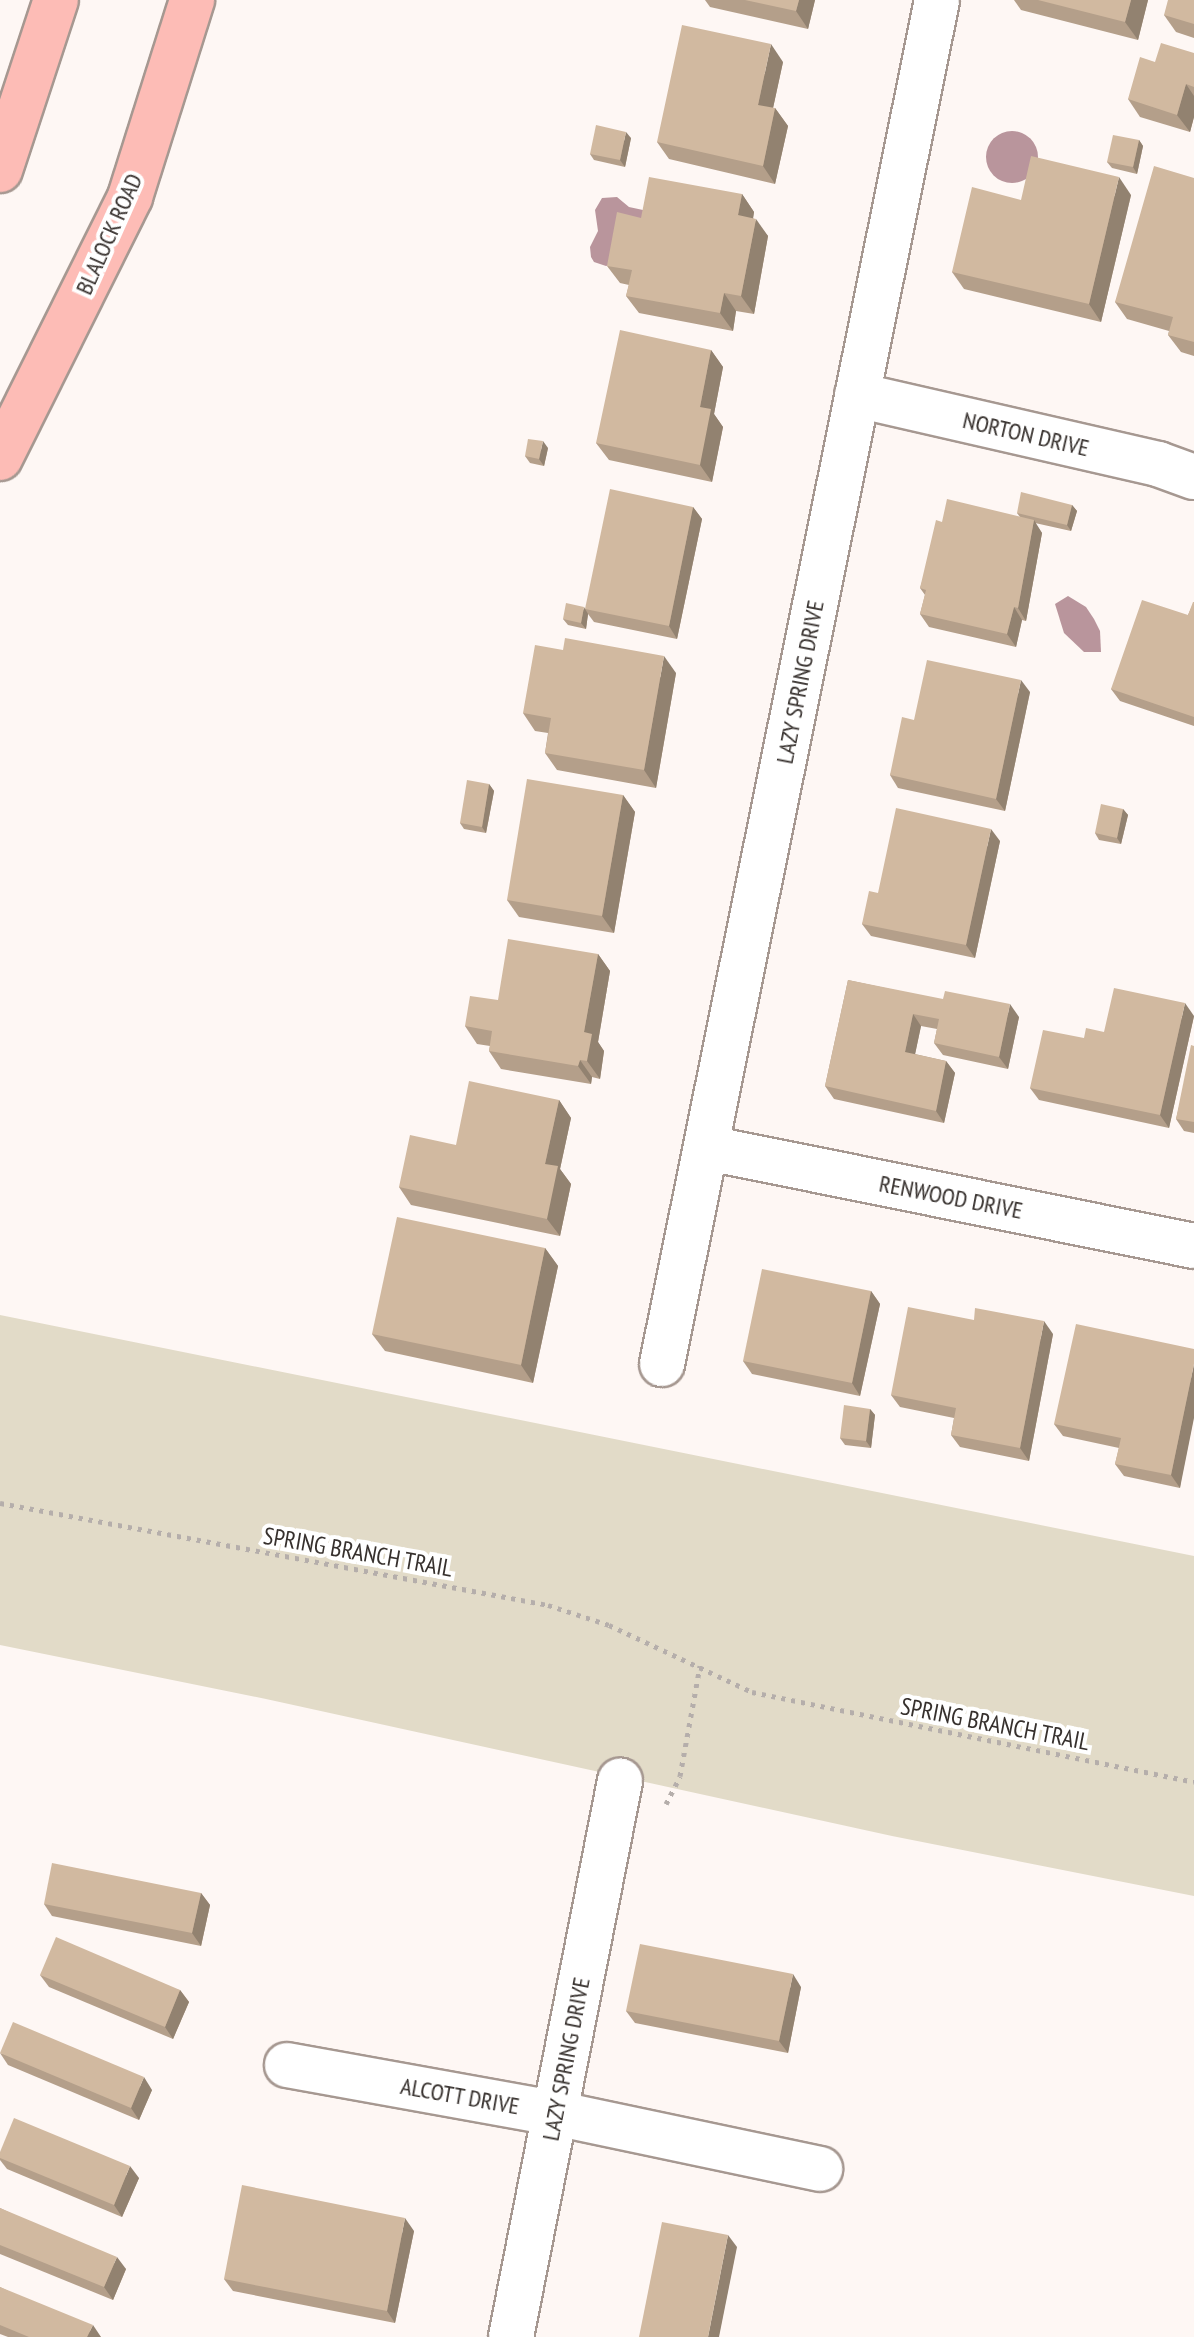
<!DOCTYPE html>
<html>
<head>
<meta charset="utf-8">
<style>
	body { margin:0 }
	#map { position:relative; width:1194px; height:2337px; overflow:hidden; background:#fef7f4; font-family:"PT Sans Narrow",sans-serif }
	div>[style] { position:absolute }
	.green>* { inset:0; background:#e2dbc8 }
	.water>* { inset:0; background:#b9959c }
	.round { border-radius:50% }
	.path>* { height:5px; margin-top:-2.5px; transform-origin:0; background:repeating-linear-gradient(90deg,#b5aeab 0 4px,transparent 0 10px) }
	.roads { filter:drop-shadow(2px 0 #a69891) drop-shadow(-2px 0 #a69891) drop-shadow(0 2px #a69891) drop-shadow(0 -2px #a69891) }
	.minor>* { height:44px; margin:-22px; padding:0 22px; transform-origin:22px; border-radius:22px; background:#fff }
	.major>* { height:44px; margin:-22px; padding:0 22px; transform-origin:22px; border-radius:22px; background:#fdbcb6 }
	.wall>* { inset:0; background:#b49f8a }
	.shaded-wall>* { inset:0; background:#928270 }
	.building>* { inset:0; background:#d1b9a0 }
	span { translate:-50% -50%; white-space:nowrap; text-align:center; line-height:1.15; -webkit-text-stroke:8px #fff; paint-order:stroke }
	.street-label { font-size:24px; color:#36302d }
</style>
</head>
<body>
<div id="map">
	<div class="green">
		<i style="clip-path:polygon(0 1315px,1194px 1556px,1194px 1896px,892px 1836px,266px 1699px,0 1645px)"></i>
	</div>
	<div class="water">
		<i class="round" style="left:986px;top:131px;width:52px;height:52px"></i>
		<i style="clip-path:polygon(617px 197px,629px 207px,643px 210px,644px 216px,614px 264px,606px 266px,594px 262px,591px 257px,590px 247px,598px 231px,595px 210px,602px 198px)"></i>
		<i style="clip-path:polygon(1068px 596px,1086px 607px,1094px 619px,1100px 631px,1101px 652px,1084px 652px,1064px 633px,1055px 604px)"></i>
	</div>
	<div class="path">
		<i style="left:0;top:1503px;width:557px;rotate:10.54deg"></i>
		<i style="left:548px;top:1605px;width:64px;rotate:18.2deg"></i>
		<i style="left:609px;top:1625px;width:158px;rotate:25.1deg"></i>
		<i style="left:752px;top:1692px;width:451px;rotate:11.5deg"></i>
		<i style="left:666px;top:1804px;width:31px;rotate:-63deg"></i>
		<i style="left:680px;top:1776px;width:112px;rotate:-79.7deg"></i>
	</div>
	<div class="roads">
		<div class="minor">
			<i style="left:857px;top:395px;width:309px;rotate:12.9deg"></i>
			<i style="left:1158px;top:464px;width:38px;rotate:20deg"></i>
			<i style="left:708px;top:1148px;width:496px;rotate:11.4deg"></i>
			<i style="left:662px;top:1364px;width:1391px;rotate:-78.6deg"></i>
			<i style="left:287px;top:2065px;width:272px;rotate:10.2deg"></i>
			<i style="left:555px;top:2113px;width:271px;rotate:11.9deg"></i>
			<i style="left:511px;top:2337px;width:567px;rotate:-78.91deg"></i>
		</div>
		<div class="major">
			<i style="left:0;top:170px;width:179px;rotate:-71.8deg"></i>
			<i style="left:0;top:458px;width:292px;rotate:-63.5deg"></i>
			<i style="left:130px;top:197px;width:207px;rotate:-72.5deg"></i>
		</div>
	</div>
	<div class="wall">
		<i style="clip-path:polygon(705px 0,815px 0,808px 29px,710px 7px)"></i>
		<i style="clip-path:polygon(1014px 0,1148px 0,1138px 40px,1021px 10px)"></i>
		<i style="clip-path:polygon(1194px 0,1194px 38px,1176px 32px,1164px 15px)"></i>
		<i style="clip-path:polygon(1194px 53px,1194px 117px,1190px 132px,1140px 117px,1128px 99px)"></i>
		<i style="clip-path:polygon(783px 62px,773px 108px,775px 108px,788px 126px,775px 184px,669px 159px,657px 142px)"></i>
		<i style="clip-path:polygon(631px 138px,625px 167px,594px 160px,590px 154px)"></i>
		<i style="clip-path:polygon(1139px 140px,1143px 146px,1137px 174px,1112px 168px,1107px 162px)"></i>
		<i style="clip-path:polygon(1194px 178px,1194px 356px,1181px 352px,1168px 335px,1169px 331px,1127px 319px,1115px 302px)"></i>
		<i style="clip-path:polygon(742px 194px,754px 212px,753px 218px,768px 236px,754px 314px,736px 311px,733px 331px,639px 313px,626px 296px,629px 285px,620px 283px,607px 266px,641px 218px)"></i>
		<i style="clip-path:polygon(1131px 195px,1101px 322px,964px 289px,952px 272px,1021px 200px)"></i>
		<i style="clip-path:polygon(711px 350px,723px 367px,714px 414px,723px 427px,712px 482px,609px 460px,596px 443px)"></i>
		<i style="clip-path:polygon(548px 448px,544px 466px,530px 463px,525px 456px)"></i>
		<i style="clip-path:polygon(1072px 505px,1077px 511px,1071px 531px,1035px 523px,1042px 533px,1026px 621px,1022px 620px,1016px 647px,929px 627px,920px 614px,925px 595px,920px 588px,942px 522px,1020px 517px,1017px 513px)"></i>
		<i style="clip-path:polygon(693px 507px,702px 519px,677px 639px,594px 622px,588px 614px,586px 629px,568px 625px,563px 619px,585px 609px)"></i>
		<i style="clip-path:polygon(1194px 602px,1194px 726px,1120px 701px,1111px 689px,1188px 615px)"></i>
		<i style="clip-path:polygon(676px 673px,656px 788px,557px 770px,545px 753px,548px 733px,535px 731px,523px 713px)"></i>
		<i style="clip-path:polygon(1030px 692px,1005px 811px,898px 788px,890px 775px,914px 720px)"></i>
		<i style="clip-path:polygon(489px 784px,494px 791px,486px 833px,464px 829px,460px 823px)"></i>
		<i style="clip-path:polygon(623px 795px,635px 812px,614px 933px,519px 917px,507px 900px)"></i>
		<i style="clip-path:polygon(1123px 809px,1128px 815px,1121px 844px,1099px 840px,1095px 833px)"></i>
		<i style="clip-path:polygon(1000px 841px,975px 958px,871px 936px,862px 924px,878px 893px)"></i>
		<i style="clip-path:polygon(598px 954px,610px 971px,598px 1042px,604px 1051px,600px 1079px,592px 1077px,591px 1084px,501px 1069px,489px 1051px,490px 1046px,477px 1044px,465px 1026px,498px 1000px)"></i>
		<i style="clip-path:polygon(848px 980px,1019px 1017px,1008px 1069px,943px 1055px,934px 1043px,937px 1029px,921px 1026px,915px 1054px,946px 1061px,955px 1073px,944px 1123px,834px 1099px,825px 1086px)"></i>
		<i style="clip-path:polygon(1194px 1016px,1169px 1128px,1039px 1100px,1030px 1088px,1084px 1038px,1104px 1032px)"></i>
		<i style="clip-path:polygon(1194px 1046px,1194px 1133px,1184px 1131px,1176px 1119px)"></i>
		<i style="clip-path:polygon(559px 1100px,571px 1118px,560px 1169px,571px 1184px,560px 1236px,411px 1205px,399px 1187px,456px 1145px)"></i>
		<i style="clip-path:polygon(545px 1248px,558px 1266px,533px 1383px,385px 1351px,372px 1334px)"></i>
		<i style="clip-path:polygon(871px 1291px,880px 1304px,860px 1396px,752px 1374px,743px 1361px)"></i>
		<i style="clip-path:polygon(1053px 1334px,1029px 1461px,960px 1447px,951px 1435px,954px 1418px,900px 1407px,891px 1395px)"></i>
		<i style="clip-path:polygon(1194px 1349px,1180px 1488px,1124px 1476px,1115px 1464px,1119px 1448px,1063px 1436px,1054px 1424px)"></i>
		<i style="clip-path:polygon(870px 1409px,875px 1415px,871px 1448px,845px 1445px,840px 1438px)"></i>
		<i style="clip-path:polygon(201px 1893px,210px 1905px,201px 1946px,52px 1916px,44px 1904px)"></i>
		<i style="clip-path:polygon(40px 1975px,180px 1990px,189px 2002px,173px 2039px,49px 1987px)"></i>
		<i style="clip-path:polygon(801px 1987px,788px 2053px,635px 2023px,626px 2011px)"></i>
		<i style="clip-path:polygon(0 2053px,152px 2090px,139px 2120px,8px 2065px)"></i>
		<i style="clip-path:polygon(0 2152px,139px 2178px,122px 2217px,7px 2169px,0 2160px)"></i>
		<i style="clip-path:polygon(0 2208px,126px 2269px,113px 2300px,0 2254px)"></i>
		<i style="clip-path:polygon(414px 2231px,395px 2323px,233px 2291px,224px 2279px)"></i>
		<i style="clip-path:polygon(0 2287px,101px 2337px,8px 2337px,0 2334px)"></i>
	</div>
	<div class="shaded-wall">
		<i style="clip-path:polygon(799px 0,815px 0,808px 29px,796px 11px)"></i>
		<i style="clip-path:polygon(1131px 0,1148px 0,1138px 40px,1125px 22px)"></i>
		<i style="clip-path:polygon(771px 44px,783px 62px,770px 122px,758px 105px)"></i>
		<i style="clip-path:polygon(1186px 84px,1194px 96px,1194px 117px,1190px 132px,1177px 115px)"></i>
		<i style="clip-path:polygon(775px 108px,788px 126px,775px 184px,763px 166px)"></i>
		<i style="clip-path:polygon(626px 132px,631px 138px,625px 167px,620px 160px)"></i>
		<i style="clip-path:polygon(1139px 140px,1143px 146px,1137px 174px,1133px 167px)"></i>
		<i style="clip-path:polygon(1119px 177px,1131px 195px,1101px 322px,1089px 304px)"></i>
		<i style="clip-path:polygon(742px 194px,754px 212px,751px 232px,738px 215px)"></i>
		<i style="clip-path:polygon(756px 219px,768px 236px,754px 314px,741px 296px)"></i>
		<i style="clip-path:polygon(724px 293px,736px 311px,733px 331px,720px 313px)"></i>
		<i style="clip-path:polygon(711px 350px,723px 367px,714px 414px,723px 427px,712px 482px,700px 465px,700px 407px)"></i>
		<i style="clip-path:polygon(543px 441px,548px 448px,544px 466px,539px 459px)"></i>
		<i style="clip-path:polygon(1072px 505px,1077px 511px,1071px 531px,1067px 525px)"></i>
		<i style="clip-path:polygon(693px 507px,702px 519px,677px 639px,669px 626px)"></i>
		<i style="clip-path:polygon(1034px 520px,1042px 533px,1026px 621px,1018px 608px)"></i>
		<i style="clip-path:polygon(584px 607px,588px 614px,586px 629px,581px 623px)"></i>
		<i style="clip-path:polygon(1014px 607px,1022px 620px,1016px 647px,1007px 634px)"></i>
		<i style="clip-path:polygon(664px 656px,676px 673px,656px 788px,644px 770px)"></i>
		<i style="clip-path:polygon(1021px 680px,1030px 692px,1005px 811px,996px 799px)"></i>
		<i style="clip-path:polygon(489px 784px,494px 791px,486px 833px,482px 827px)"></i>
		<i style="clip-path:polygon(623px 795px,635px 812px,614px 933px,602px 916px)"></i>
		<i style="clip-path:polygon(1123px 809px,1128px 815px,1121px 844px,1117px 838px)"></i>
		<i style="clip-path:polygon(991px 829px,1000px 841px,975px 958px,966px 945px)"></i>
		<i style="clip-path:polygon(598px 954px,610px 971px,598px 1042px,604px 1051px,600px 1079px,587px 1061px,584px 1032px)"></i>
		<i style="clip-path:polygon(1185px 1003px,1194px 1016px,1169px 1128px,1160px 1115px)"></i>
		<i style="clip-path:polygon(1010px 1004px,1019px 1017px,1008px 1069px,999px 1057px)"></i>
		<i style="clip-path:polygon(913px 1014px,921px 1026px,913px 1064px,905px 1052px)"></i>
		<i style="clip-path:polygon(580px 1060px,592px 1077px,591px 1084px,578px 1066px)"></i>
		<i style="clip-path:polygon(946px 1061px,955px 1073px,944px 1123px,936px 1111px)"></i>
		<i style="clip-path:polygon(559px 1100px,571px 1118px,560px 1169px,571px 1184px,560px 1236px,547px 1219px,545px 1164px)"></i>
		<i style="clip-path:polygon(545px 1248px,558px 1266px,533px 1383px,521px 1365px)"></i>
		<i style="clip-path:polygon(871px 1291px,880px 1304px,860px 1396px,852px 1383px)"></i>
		<i style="clip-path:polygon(1044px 1321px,1053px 1334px,1029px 1461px,1020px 1448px)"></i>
		<i style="clip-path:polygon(1194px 1364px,1194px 1418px,1180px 1488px,1171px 1475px)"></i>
		<i style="clip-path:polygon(870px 1409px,875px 1415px,871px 1448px,866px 1441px)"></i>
		<i style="clip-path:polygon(201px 1893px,210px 1905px,201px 1946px,192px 1933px)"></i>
		<i style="clip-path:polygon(793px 1974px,801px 1987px,788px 2053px,779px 2041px)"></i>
		<i style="clip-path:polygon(180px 1990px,189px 2002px,173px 2039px,165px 2027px)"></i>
		<i style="clip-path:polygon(144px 2077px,152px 2090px,139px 2120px,131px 2108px)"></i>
		<i style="clip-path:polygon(130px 2166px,139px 2178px,122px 2217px,114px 2205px)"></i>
		<i style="clip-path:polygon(405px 2218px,414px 2231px,395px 2323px,387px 2311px)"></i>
		<i style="clip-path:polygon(728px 2235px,737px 2247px,719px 2337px,708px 2337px)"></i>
		<i style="clip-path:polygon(117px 2257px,126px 2269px,113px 2300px,104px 2287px)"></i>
		<i style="clip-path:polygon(93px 2325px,101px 2337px,87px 2337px)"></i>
	</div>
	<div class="building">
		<i style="clip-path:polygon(745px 0,799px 0,796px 11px)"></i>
		<i style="clip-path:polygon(1038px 0,1131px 0,1125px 22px)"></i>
		<i style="clip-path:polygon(1168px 0,1194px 0,1194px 24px,1164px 15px)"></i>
		<i style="clip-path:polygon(682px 25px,771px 44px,758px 105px,775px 108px,763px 166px,657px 142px)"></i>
		<i style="clip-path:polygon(1161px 43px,1194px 53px,1194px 87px,1186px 84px,1177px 115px,1128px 99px,1140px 57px,1155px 62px)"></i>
		<i style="clip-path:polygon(596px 125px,626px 132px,620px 160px,590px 154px)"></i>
		<i style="clip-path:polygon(1113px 135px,1139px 140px,1133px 167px,1107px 162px)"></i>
		<i style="clip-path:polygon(1031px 156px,1119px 177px,1089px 304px,952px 272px,972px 187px,1021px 200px)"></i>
		<i style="clip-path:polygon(1154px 166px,1194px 178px,1194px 342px,1168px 335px,1173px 317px,1115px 302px)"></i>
		<i style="clip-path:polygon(649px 177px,742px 194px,738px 215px,756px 219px,741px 296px,724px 293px,720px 313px,626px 296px,632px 270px,607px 266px,617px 212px,641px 218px)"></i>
		<i style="clip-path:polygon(620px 330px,711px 350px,700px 407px,711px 409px,700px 465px,596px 443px)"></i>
		<i style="clip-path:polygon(528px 439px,543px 441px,539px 459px,525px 456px)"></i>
		<i style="clip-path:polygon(610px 489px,693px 507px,669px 626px,585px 609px)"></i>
		<i style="clip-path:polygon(1021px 492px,1072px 505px,1067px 525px,1017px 513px)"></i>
		<i style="clip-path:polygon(947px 499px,1034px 520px,1018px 608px,1014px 607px,1007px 634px,920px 614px,926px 590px,920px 588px,936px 520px,942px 522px)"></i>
		<i style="clip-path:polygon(1142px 600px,1188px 615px,1193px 602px,1194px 602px,1194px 717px,1111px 689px)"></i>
		<i style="clip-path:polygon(566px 603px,584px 607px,581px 623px,563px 619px)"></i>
		<i style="clip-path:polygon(565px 638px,664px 656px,644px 770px,545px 753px,551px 718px,523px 713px,535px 645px,563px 650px)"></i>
		<i style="clip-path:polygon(927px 660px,1021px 680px,996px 799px,890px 775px,902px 717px,914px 720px)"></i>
		<i style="clip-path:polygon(527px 779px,623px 795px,602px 916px,507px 900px)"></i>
		<i style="clip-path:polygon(467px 780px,489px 784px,482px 827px,460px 823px)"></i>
		<i style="clip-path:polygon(1101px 804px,1123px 809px,1117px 838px,1095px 833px)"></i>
		<i style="clip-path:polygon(896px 808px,991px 829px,966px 945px,862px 924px,869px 891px,878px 893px)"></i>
		<i style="clip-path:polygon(508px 939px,598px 954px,584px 1032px,592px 1034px,587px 1061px,580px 1060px,578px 1066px,489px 1051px,492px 1031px,465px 1026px,470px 996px,498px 1000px)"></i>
		<i style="clip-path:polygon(848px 980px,943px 999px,945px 991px,1010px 1004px,999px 1057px,934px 1043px,939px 1019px,913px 1014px,905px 1052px,946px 1061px,936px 1111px,825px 1086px)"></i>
		<i style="clip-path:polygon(1114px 988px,1185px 1003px,1160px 1115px,1030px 1088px,1043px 1030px,1084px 1038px,1086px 1028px,1104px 1032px)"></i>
		<i style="clip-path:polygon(1191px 1045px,1194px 1046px,1194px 1122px,1176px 1119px)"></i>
		<i style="clip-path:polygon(469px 1081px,559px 1100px,545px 1164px,558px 1166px,547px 1219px,399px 1187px,410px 1135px,456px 1145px)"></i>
		<i style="clip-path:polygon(397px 1217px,545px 1248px,521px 1365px,372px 1334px)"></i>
		<i style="clip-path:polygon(762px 1269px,871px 1291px,852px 1383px,743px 1361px)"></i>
		<i style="clip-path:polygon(908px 1307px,974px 1320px,975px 1308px,1044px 1321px,1020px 1448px,951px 1435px,956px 1408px,891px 1395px)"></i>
		<i style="clip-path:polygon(1076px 1324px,1194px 1349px,1194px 1364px,1171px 1475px,1115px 1464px,1121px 1438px,1054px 1424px)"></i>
		<i style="clip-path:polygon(844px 1405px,870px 1409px,866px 1441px,840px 1438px)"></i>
		<i style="clip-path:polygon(52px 1863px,201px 1893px,192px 1933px,44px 1904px)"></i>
		<i style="clip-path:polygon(56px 1937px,180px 1990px,165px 2027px,40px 1975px)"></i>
		<i style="clip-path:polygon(640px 1944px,793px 1974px,779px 2041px,626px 2011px)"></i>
		<i style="clip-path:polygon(13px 2022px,144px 2077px,131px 2108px,0 2053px)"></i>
		<i style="clip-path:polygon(14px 2118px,130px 2166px,114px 2205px,0 2158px,0 2152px)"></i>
		<i style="clip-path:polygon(242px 2185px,405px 2218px,387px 2311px,224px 2279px)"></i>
		<i style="clip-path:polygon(0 2208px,117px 2257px,104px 2287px,0 2245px)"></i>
		<i style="clip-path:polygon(662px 2222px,728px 2235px,708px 2337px,639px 2337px)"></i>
		<i style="clip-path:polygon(0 2287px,93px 2325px,87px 2337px,29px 2337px,0 2325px)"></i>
	</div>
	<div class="street-label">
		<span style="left:109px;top:234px;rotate:-66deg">BLALOCK ROAD</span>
		<span style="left:1026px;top:434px;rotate:13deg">NORTON DRIVE</span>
		<span style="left:800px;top:682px;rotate:-79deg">LAZY SPRING DRIVE</span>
		<span style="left:951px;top:1197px;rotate:11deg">RENWOOD DRIVE</span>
		<span style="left:358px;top:1552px;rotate:10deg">SPRING BRANCH TRAIL</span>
		<span style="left:995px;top:1724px;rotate:11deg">SPRING BRANCH TRAIL</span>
		<span style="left:566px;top:2059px;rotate:-79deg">LAZY SPRING DRIVE</span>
		<span style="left:460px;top:2096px;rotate:10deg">ALCOTT DRIVE</span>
	</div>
</div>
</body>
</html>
